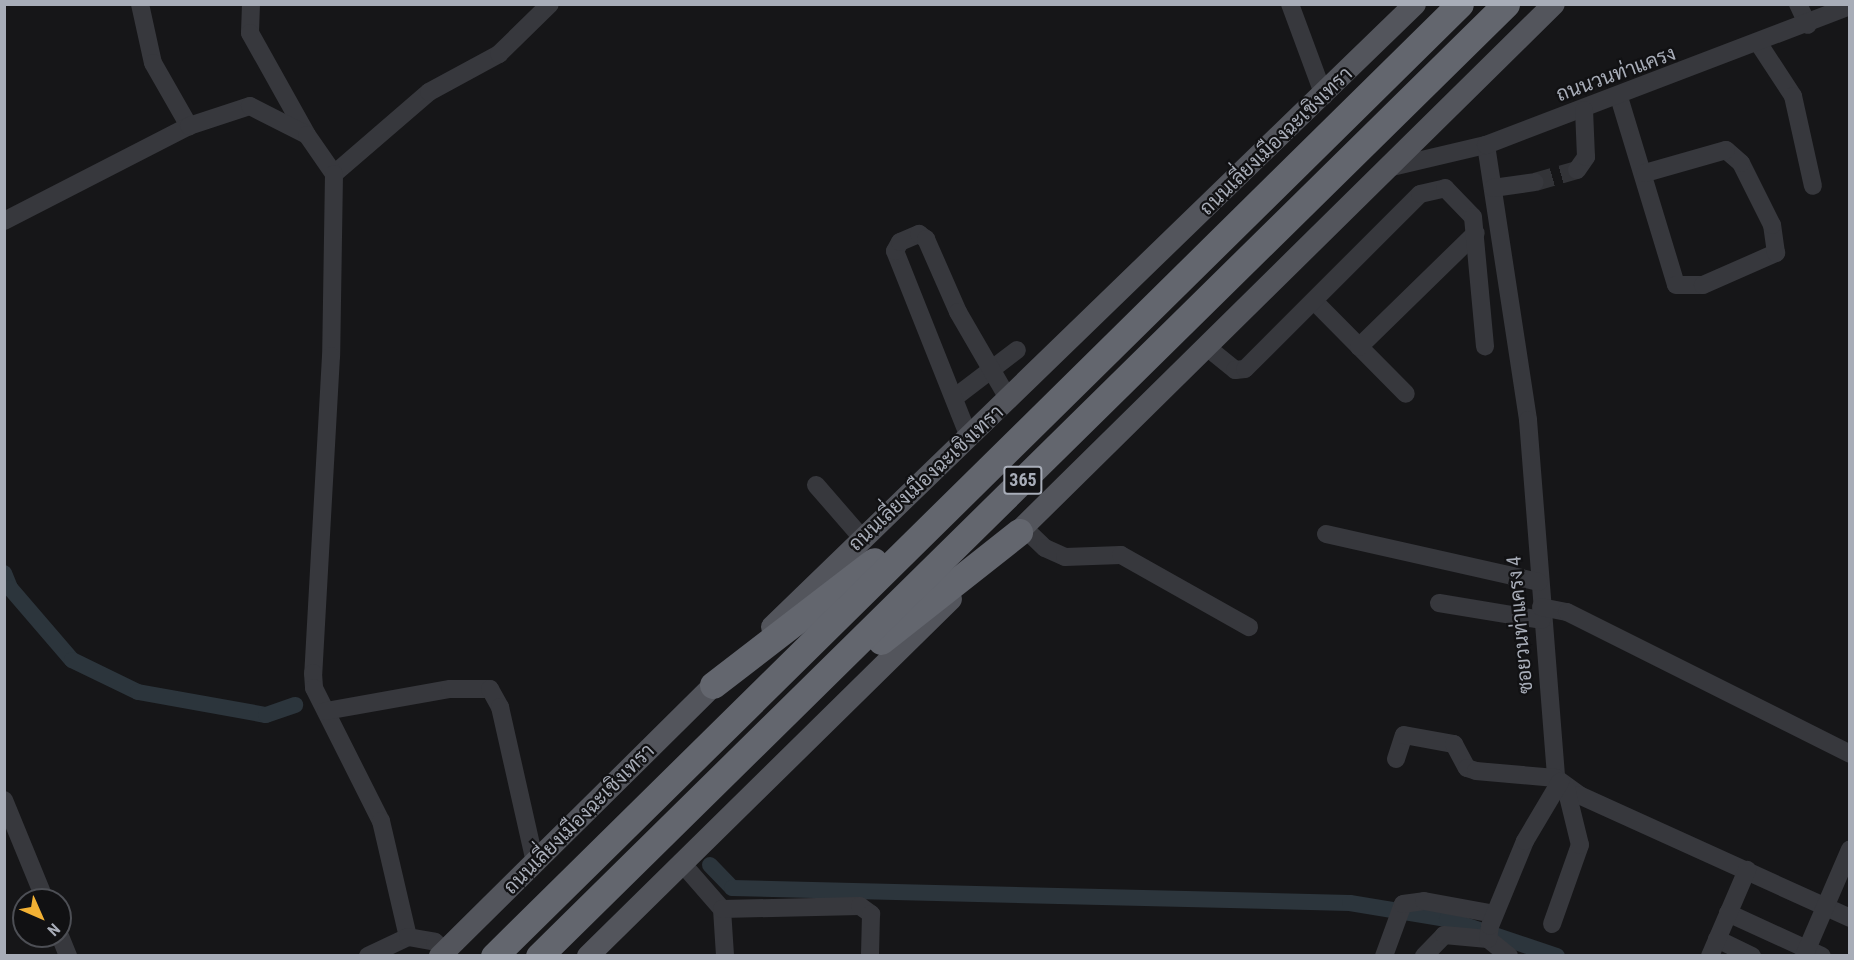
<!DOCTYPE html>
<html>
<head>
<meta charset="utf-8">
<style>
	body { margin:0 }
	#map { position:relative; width:1854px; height:960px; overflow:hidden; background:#161618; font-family:"Roboto Condensed",Sarabun,sans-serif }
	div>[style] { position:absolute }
	.canal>* { height:16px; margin:-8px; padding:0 8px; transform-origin:8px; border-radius:8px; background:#2c353c }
	.minor-tunnel>* { height:18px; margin-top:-9px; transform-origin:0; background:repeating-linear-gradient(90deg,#333438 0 18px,transparent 0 27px) }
	.minor>* { height:18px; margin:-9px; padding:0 9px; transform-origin:9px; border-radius:9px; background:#37383d }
	.major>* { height:22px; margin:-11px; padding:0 11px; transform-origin:11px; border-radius:11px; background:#53555c }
	.highway>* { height:27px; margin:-13.5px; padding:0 13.5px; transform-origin:13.5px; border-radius:13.5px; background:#63666e }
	span { translate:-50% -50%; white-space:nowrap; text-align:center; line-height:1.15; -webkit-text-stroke:4.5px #111113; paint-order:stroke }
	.shield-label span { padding:2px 4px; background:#111113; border:2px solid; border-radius:4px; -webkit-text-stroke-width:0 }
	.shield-label { font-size:18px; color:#a8adb8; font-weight:700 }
	.street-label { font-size:20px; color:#a8adb8 }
	.frame { position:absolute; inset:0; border:6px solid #a8adb8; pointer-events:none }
	.north { position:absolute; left:12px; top:888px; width:60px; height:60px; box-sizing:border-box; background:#111113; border:2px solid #4d4f55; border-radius:50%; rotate:135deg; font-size:16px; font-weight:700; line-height:24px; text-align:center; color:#a8adb8 }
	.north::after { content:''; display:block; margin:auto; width:21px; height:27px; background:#f2b134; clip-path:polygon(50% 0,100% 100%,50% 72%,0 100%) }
</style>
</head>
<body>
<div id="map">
	<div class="canal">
		<i style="left:4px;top:573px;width:16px;rotate:68deg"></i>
		<i style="left:10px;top:588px;width:95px;rotate:49.3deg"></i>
		<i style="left:72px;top:660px;width:73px;rotate:25.9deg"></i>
		<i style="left:138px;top:692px;width:130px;rotate:10.2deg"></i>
		<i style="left:266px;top:715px;width:31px;rotate:-19deg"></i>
		<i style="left:710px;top:865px;width:32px;rotate:46deg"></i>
		<i style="left:732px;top:888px;width:618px;rotate:1.39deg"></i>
		<i style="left:1350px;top:903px;width:98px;rotate:9.4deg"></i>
		<i style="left:1447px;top:919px;width:116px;rotate:18.6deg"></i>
	</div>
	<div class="minor-tunnel">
		<i style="left:1535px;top:182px;width:44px;rotate:-15.9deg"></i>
	</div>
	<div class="minor">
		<i style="left:140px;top:4px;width:60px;rotate:77.6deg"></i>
		<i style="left:153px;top:63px;width:73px;rotate:60.3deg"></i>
		<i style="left:251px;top:4px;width:29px;rotate:92deg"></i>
		<i style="left:250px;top:33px;width:115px;rotate:60.8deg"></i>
		<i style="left:1290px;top:4px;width:98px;rotate:69.7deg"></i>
		<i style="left:1798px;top:4px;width:23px;rotate:65deg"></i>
		<i style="left:1759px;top:44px;width:62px;rotate:56.8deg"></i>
		<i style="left:1793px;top:96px;width:92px;rotate:77.5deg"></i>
		<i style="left:1619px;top:97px;width:196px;rotate:73.1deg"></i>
		<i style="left:1676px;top:285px;width:27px"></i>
		<i style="left:1703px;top:285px;width:80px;rotate:-23.7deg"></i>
		<i style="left:1776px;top:253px;width:28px;rotate:-98deg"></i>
		<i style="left:1772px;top:225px;width:69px;rotate:-116.6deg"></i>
		<i style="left:1741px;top:163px;width:20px;rotate:-139deg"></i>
		<i style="left:1726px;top:150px;width:84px;rotate:164.1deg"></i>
		<i style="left:1486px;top:145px;width:278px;rotate:81.3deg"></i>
		<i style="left:1528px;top:420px;width:359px;rotate:85.5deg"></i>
		<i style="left:1556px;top:778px;width:29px;rotate:36deg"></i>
		<i style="left:1579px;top:795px;width:298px;rotate:24.4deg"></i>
		<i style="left:1392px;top:167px;width:97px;rotate:-13.2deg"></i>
		<i style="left:1486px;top:145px;width:390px;rotate:-20.9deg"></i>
		<i style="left:1577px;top:170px;width:16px;rotate:-55deg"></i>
		<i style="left:1586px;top:157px;width:47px;rotate:-92.4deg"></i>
		<i style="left:334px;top:174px;width:125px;rotate:-40.8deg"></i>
		<i style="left:429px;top:92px;width:80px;rotate:-28.5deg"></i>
		<i style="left:499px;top:54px;width:71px;rotate:-44.4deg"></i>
		<i style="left:1493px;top:188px;width:42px;rotate:-8.1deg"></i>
		<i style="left:4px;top:221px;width:208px;rotate:-27.2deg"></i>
		<i style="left:189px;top:126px;width:64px;rotate:-18.2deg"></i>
		<i style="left:250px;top:106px;width:64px;rotate:27deg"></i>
		<i style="left:307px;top:135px;width:47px;rotate:55.3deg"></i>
		<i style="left:334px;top:174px;width:182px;rotate:90.9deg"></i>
		<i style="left:331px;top:356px;width:318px;rotate:93.2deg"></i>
		<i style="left:313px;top:673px;width:15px;rotate:86deg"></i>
		<i style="left:314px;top:688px;width:149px;rotate:63.3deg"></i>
		<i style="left:381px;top:821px;width:119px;rotate:76.9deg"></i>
		<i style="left:1315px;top:302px;width:129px;rotate:45.3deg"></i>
		<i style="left:1359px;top:347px;width:163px;rotate:-44.3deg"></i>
		<i style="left:1208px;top:348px;width:35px;rotate:39deg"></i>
		<i style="left:1235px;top:370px;width:10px;rotate:-6deg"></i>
		<i style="left:1245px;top:369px;width:247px;rotate:-45deg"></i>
		<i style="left:1420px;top:194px;width:26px;rotate:-13deg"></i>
		<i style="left:1445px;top:188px;width:40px;rotate:46deg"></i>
		<i style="left:1473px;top:217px;width:130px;rotate:84.7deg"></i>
		<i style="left:954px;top:398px;width:79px;rotate:-37.3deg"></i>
		<i style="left:969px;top:437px;width:200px;rotate:-111.7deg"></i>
		<i style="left:895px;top:251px;width:10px;rotate:-61deg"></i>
		<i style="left:900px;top:242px;width:21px;rotate:-23deg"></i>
		<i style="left:919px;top:234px;width:9px;rotate:36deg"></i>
		<i style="left:926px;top:239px;width:80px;rotate:66.3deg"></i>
		<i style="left:958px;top:312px;width:102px;rotate:59.9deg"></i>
		<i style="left:816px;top:485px;width:70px;rotate:49deg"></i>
		<i style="left:1023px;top:527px;width:30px;rotate:44deg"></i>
		<i style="left:1045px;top:548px;width:22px;rotate:24deg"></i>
		<i style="left:1065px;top:557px;width:56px;rotate:-2deg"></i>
		<i style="left:1121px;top:555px;width:147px;rotate:29.4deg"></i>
		<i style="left:1326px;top:534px;width:218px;rotate:12.7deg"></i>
		<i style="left:1439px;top:603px;width:104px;rotate:9.4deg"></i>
		<i style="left:1541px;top:607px;width:26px;rotate:11deg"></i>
		<i style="left:1567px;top:612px;width:317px;rotate:26.6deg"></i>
		<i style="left:326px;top:711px;width:126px;rotate:-10.1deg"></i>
		<i style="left:450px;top:689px;width:40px"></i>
		<i style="left:490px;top:689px;width:21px;rotate:61deg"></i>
		<i style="left:500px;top:707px;width:159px;rotate:77.3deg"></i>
		<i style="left:1396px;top:759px;width:25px;rotate:-72deg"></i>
		<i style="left:1404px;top:735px;width:51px;rotate:10.2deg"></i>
		<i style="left:1454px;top:744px;width:27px;rotate:62deg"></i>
		<i style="left:1467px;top:768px;width:9px;rotate:18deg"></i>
		<i style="left:1476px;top:771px;width:80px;rotate:5deg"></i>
		<i style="left:4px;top:800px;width:108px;rotate:67.7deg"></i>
		<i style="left:681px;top:862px;width:62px;rotate:48.9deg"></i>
		<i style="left:722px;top:909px;width:47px;rotate:86.3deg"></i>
		<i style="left:722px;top:909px;width:138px;rotate:-1.2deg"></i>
		<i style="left:860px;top:906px;width:14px;rotate:36deg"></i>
		<i style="left:871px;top:914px;width:42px;rotate:91.4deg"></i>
		<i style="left:1728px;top:913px;width:103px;rotate:24.6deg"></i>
		<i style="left:1552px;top:924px;width:84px;rotate:-70.5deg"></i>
		<i style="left:1580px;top:845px;width:59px;rotate:-103.8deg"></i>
		<i style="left:60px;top:936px;width:22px;rotate:68deg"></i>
		<i style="left:1717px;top:939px;width:39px;rotate:26deg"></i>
		<i style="left:368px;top:956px;width:44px;rotate:-25.4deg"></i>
		<i style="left:408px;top:937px;width:27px;rotate:10deg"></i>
		<i style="left:435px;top:942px;width:13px;rotate:42deg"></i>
		<i style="left:1384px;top:956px;width:55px;rotate:-69.9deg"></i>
		<i style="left:1403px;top:904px;width:21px;rotate:-8deg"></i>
		<i style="left:1424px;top:901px;width:71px;rotate:10.5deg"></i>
		<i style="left:1424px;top:956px;width:29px;rotate:-46deg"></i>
		<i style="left:1444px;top:935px;width:44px;rotate:5.2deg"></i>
		<i style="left:1509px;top:956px;width:27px;rotate:-141deg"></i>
		<i style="left:1488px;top:939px;width:13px;rotate:-81deg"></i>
		<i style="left:1490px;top:926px;width:92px;rotate:-67.6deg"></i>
		<i style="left:1525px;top:841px;width:69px;rotate:-59.3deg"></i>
		<i style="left:1710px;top:956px;width:94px;rotate:-66.7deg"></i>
		<i style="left:1804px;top:956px;width:116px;rotate:-66.7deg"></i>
	</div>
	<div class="major">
		<i style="left:1006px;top:544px;width:769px;rotate:-44.58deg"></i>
		<i style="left:772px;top:627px;width:895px;rotate:-44.09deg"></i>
		<i style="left:440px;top:956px;width:401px;rotate:-44.7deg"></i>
		<i style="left:588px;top:956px;width:509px;rotate:-44.52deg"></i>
	</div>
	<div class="highway">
		<i style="left:881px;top:641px;width:176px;rotate:-38.3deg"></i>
		<i style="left:713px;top:685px;width:203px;rotate:-37.6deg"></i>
		<i style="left:494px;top:956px;width:1356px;rotate:-44.58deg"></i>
		<i style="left:539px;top:956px;width:1357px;rotate:-44.55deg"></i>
	</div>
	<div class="shield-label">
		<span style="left:1023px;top:480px">365</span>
	</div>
	<div class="street-label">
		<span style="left:1616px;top:74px;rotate:-20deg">ถนนวนท่าแครง</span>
		<span style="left:1276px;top:141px;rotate:-44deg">ถนนเลี่ยงเมืองฉะเชิงเทรา</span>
		<span style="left:926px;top:478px;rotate:-43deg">ถนนเลี่ยงเมืองฉะเชิงเทรา</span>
		<span style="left:1520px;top:625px;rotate:-95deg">ซอยวนท่าแครง 4</span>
		<span style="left:579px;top:819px;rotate:-45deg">ถนนเลี่ยงเมืองฉะเชิงเทรา</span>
	</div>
	<div class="frame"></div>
	<div class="north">N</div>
</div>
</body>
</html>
